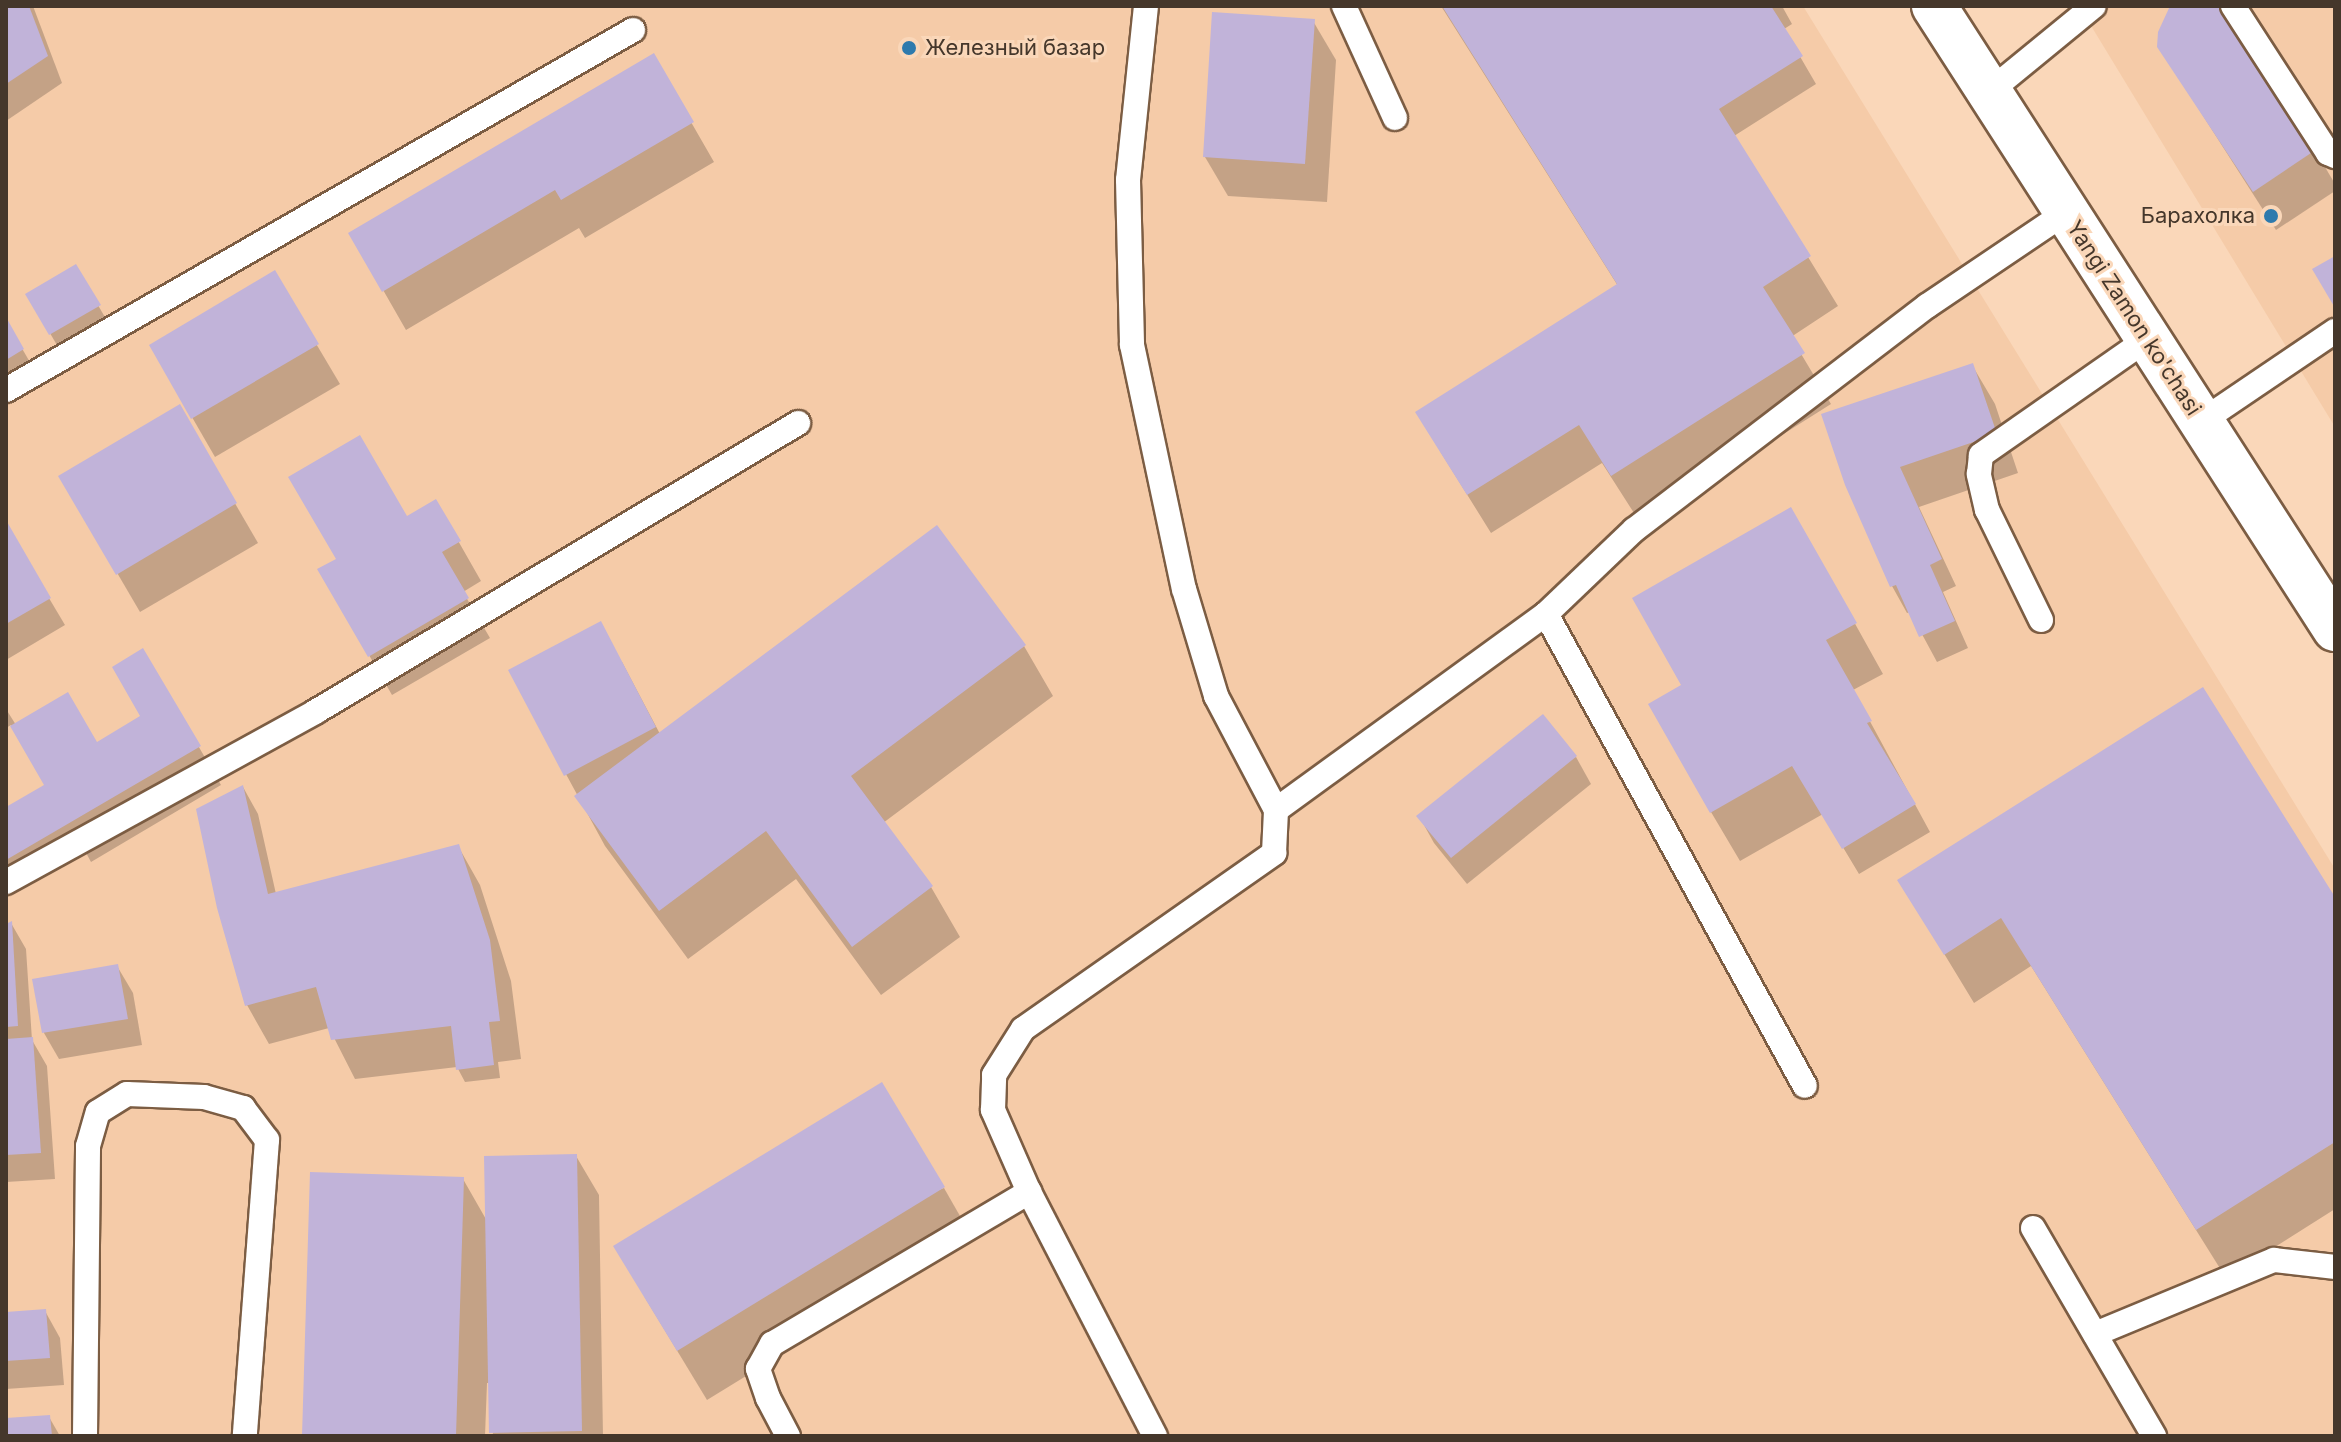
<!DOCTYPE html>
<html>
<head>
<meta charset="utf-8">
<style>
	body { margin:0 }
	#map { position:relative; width:2341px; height:1442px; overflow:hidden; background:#fad7b9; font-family:Inter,sans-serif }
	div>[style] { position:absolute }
	.built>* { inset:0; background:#f5cba8 }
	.shadow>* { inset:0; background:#0003 }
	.building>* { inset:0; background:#c1b3d9 }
	.roads { filter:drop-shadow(2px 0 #7c5d43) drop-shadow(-2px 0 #7c5d43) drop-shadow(0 2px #7c5d43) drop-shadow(0 -2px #7c5d43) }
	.lane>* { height:24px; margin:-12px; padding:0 12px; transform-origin:12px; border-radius:12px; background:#fff }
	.secondary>* { height:44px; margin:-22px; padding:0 22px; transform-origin:22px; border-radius:22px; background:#fff }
	.dots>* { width:22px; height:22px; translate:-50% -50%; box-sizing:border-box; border:4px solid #fad7b9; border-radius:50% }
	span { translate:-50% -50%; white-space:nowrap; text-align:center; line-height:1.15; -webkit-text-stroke:6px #fad7b9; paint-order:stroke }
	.poi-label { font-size:22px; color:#45372b }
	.left { translate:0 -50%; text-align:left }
	.right { translate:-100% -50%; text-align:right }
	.street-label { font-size:22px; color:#45372b }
	.frame { position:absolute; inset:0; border:8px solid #45372b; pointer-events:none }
</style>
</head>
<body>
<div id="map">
	<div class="built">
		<i style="clip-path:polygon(6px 6px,1803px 6px,2335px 869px,2335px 1436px,6px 1436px)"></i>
		<i style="clip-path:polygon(2079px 6px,2335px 6px,2335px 427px)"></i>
	</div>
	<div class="shadow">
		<i style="clip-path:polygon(6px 6px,33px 6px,62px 83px,6px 121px)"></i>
		<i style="clip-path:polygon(1441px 6px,1782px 6px,1792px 24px,1784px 29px,1816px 84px,1734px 136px,1838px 306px,1791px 337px,1831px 404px,1641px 524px,1602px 463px,1491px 533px,1440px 451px,1618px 286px)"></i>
		<i style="clip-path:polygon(2173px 6px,2315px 150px,2335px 184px,2335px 191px,2276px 230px,2159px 47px)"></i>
		<i style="clip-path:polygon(1313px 21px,1336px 60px,1327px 202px,1228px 196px,1205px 157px)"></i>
		<i style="clip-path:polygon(653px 56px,714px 162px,585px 238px,579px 228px,406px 330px,351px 234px)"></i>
		<i style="clip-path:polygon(76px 267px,106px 319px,58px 347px,28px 295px)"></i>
		<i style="clip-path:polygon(274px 273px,340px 384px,215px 457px,151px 346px)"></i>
		<i style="clip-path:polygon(6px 321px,38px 376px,6px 395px)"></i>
		<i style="clip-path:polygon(1972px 365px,1995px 404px,2018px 473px,1919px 507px,1956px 586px,1943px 592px,1968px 648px,1937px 662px,1910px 612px,1907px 613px,1892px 586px,1847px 485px)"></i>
		<i style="clip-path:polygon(179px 407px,258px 543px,140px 612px,61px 477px)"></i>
		<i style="clip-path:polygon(436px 502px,481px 581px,463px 592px,490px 638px,392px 695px,320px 570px)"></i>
		<i style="clip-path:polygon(6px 526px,65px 625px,6px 660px)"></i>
		<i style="clip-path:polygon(1819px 559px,1883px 674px,1853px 690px,1930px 832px,1859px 874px,1823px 814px,1740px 861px,1711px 812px,1684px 686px)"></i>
		<i style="clip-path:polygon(1024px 646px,1053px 696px,883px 823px,931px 887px,960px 937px,881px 995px,796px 879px,688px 959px,605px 846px,510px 671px,622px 662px,660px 734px)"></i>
		<i style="clip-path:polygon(143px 651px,221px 785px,91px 862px,84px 849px,8px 895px,6px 809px,47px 786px,11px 725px,6px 728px,6px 709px,16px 725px,96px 745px,143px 717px)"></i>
		<i style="clip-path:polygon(1576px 757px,1591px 784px,1467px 884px,1434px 843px,1419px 816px)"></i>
		<i style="clip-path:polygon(243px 787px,258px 814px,276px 894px,458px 846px,480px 885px,511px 981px,521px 1059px,498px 1062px,500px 1078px,465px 1082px,457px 1067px,355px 1079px,329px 1028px,269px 1044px,247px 1005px)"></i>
		<i style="clip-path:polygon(1900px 881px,2335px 901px,2335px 1209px,2226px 1278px,2031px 966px,1974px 1003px)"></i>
		<i style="clip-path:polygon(11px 923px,26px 949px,32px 1040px,47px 1066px,55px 1179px,6px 1182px,6px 926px)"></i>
		<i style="clip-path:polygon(117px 966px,133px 993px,142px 1045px,59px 1059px,44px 1033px,34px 981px)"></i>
		<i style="clip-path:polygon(576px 1156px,599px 1195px,603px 1436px,493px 1436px,490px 1383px,487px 1383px,485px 1436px,304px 1436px,463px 1179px,487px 1221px)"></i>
		<i style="clip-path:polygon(944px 1188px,972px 1237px,707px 1400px,644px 1296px)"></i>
		<i style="clip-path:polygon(45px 1311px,60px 1338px,64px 1385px,6px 1389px,6px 1314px)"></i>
		<i style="clip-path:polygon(49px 1417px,60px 1436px,6px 1436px,6px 1420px)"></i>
	</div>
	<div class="building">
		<i style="clip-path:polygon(6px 6px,29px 6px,48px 56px,6px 84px)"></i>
		<i style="clip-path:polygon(1442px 6px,1771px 6px,1803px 56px,1719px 109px,1811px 256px,1763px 287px,1805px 353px,1611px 476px,1579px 425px,1467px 495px,1415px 412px,1617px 284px)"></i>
		<i style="clip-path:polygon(2170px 6px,2224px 6px,2317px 149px,2253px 192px,2157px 47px,2158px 32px)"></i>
		<i style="clip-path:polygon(1212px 12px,1315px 19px,1305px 164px,1203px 157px)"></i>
		<i style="clip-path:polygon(654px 53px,694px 122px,561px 200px,555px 190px,382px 292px,348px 233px)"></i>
		<i style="clip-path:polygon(2335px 256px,2335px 308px,2312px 269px)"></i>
		<i style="clip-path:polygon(76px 264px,101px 305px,49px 335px,25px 294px)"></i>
		<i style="clip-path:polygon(275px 270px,319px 344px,191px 419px,149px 345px)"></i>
		<i style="clip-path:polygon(6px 317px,24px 349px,6px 360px)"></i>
		<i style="clip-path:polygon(1973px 363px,1997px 434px,1900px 467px,1942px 559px,1930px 565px,1955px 621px,1919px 637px,1896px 585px,1890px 587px,1845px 485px,1821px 414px)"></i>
		<i style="clip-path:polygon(180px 404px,237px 503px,116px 575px,58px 476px)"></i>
		<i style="clip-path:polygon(360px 435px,407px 516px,436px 499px,461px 541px,442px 552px,469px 598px,368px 657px,317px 569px,336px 559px,288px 477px)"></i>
		<i style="clip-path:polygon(1791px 507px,1857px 623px,1826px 640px,1872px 721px,1867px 723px,1916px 804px,1842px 849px,1792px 766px,1710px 813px,1648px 704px,1681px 685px,1632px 598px)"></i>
		<i style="clip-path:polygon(6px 520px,51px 598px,6px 624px)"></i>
		<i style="clip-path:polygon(937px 525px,1026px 645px,851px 776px,933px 886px,852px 947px,766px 831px,659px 911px,574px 796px)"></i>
		<i style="clip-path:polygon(601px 621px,656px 727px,564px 776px,508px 670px)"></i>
		<i style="clip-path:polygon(143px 648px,201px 746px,6px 860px,6px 807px,44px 785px,10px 726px,68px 692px,97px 742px,140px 716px,112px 667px)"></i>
		<i style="clip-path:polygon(2203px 687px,2335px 897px,2335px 1142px,2196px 1230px,2001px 918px,1944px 955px,1897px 880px)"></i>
		<i style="clip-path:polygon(1543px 714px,1577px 756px,1451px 858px,1416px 816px)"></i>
		<i style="clip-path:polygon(243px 785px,268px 894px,459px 844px,490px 940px,500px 1021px,489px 1022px,494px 1065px,456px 1070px,451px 1026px,331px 1040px,316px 987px,245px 1006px,217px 908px,196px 809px)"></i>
		<i style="clip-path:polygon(12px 921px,18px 1026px,6px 1027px,6px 924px)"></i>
		<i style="clip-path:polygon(118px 964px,128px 1019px,42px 1033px,32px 979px)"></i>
		<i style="clip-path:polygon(33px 1037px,41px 1153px,6px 1155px,6px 1039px)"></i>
		<i style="clip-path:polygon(882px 1082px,945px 1187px,677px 1351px,613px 1246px)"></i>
		<i style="clip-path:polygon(577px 1154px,582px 1431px,489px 1433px,484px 1156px)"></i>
		<i style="clip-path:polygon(310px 1172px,464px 1177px,456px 1436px,302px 1436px)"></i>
		<i style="clip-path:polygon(46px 1309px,50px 1358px,6px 1361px,6px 1312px)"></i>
		<i style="clip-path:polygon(50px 1415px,52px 1436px,6px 1436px,6px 1418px)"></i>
	</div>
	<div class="roads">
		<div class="lane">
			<i style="left:1146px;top:6px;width:175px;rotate:95.9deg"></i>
			<i style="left:1128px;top:180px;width:165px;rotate:88.6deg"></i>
			<i style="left:1132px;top:345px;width:249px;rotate:78deg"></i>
			<i style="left:1184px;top:589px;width:112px;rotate:73.3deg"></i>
			<i style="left:1216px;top:696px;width:129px;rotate:62.2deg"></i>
			<i style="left:1344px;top:6px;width:123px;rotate:65.5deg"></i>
			<i style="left:2233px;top:6px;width:175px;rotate:57.1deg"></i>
			<i style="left:2328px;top:153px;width:8px;rotate:23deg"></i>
			<i style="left:1990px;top:91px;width:134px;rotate:-39.3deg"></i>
			<i style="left:6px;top:390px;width:723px;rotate:-29.86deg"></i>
			<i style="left:2202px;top:421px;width:161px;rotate:-34.1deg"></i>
			<i style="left:1546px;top:614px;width:538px;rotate:61.25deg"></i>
			<i style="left:2041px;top:620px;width:123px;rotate:-116.1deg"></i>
			<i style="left:1987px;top:510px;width:37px;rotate:-103deg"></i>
			<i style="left:1979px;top:474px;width:19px;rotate:-84deg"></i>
			<i style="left:1981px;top:455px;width:205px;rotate:-34.9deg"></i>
			<i style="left:6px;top:882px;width:353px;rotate:-28.8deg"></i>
			<i style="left:315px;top:712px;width:563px;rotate:-30.89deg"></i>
			<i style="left:2033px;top:1228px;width:241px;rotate:59.8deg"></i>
			<i style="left:2095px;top:1334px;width:194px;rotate:-22.5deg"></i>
			<i style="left:2274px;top:1260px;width:61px;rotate:6.5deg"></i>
			<i style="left:85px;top:1436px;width:290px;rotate:-89.4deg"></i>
			<i style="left:88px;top:1146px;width:35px;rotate:-74deg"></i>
			<i style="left:98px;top:1112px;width:34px;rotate:-32deg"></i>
			<i style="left:127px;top:1094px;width:77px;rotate:2.2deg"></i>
			<i style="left:204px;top:1097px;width:41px;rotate:15.8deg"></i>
			<i style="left:243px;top:1108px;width:40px;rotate:53deg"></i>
			<i style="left:267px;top:1140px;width:297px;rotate:94.3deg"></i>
			<i style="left:788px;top:1436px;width:43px;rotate:-117.8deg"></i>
			<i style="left:768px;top:1398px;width:31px;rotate:-109deg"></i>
			<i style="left:758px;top:1369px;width:29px;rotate:-61deg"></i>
			<i style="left:772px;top:1344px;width:299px;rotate:-30.6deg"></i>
			<i style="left:1155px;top:1436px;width:275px;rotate:-117.3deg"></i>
			<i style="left:1029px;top:1192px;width:90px;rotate:-113.7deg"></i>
			<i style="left:993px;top:1110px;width:35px;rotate:-88deg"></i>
			<i style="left:994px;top:1075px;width:54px;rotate:-57.8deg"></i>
			<i style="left:1023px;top:1029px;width:307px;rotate:-35deg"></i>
			<i style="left:1274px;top:853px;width:43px;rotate:-87.3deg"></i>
			<i style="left:1276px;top:810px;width:334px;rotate:-36deg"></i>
			<i style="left:1546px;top:614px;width:122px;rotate:-43.7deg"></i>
			<i style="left:1634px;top:530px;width:369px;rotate:-37.4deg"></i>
			<i style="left:1927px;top:306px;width:166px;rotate:-34deg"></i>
		</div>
		<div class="secondary">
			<i style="left:1934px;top:6px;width:741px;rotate:57.23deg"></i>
		</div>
	</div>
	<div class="dots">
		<i style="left:909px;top:48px;background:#2e7aad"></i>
		<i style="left:2271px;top:216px;background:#2e7aad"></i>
	</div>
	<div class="poi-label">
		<span class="left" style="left:925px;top:48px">Железный базар</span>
		<span class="right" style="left:2255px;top:216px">Барахолка</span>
	</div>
	<div class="street-label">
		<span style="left:2134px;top:318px;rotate:57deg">Yangi Zamon ko'chasi</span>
	</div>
	<div class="frame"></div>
</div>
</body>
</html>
